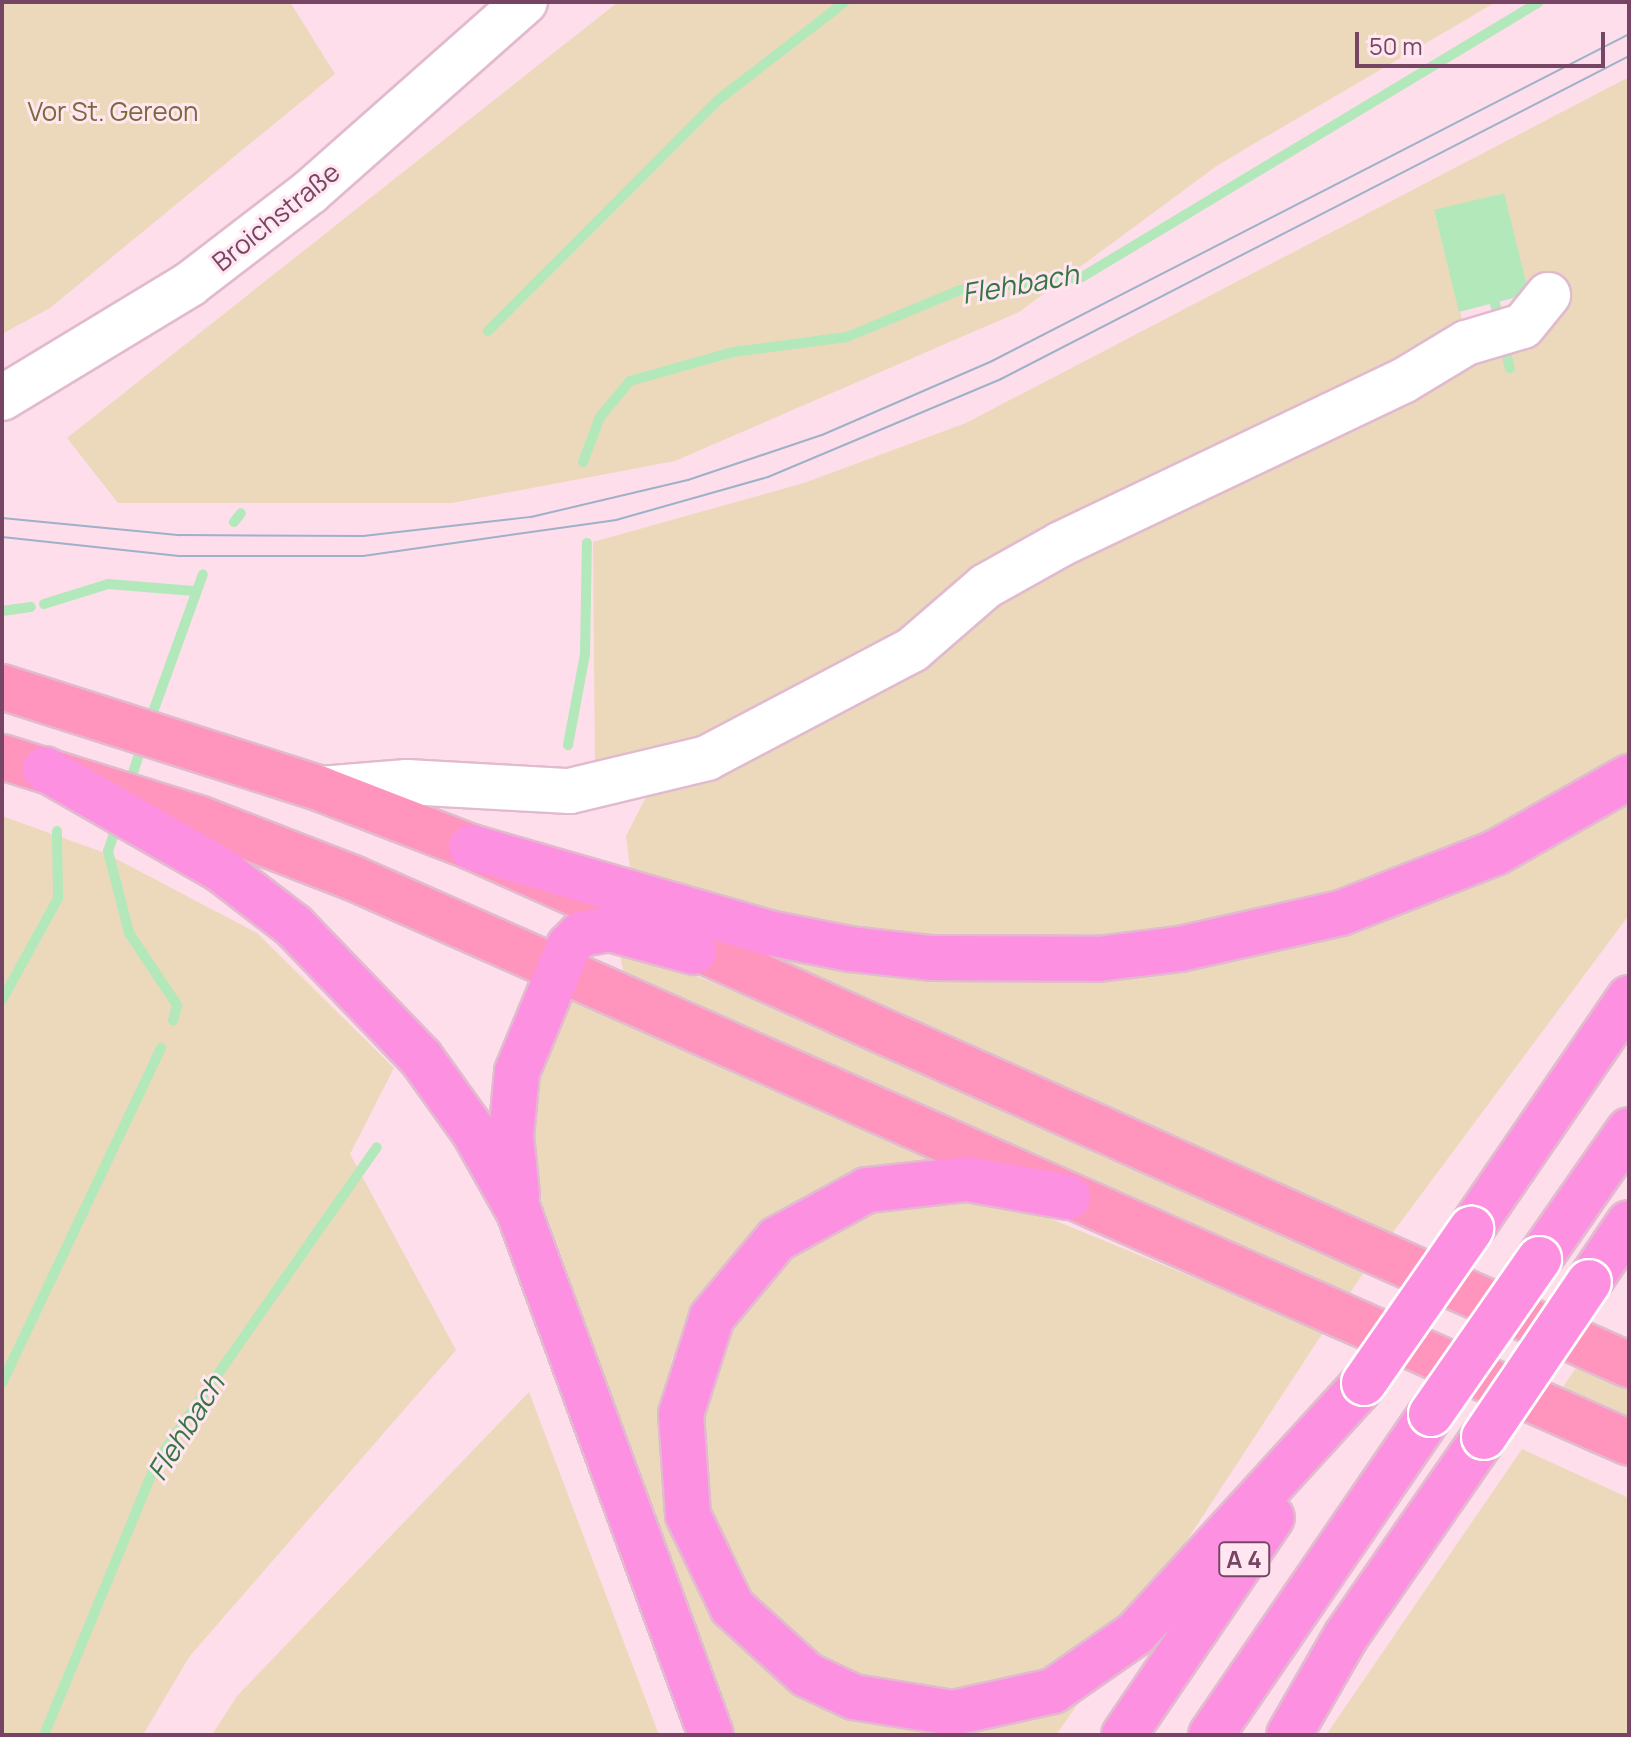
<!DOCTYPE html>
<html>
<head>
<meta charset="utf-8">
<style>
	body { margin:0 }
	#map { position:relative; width:1631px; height:1737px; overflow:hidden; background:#fedeeb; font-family:Manrope,sans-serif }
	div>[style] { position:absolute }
	.green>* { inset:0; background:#ecd9bc }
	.water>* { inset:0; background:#b2e8ba }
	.stream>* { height:10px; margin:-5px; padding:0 5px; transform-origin:5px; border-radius:5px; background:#b2e8ba }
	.roads { filter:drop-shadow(2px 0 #e2bacf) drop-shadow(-2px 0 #e2bacf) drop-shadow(0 2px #e2bacf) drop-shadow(0 -2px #e2bacf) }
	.minor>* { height:44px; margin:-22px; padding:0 22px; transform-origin:22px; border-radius:22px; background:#fff }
	.major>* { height:44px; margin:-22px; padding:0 22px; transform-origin:22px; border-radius:22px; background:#ff94bc }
	.highway>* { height:44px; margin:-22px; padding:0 22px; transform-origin:22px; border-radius:22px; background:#fe90e1 }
	.tram>* { height:2px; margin:-1px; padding:0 1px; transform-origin:1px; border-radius:1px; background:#9db1c7 }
	.bridges { filter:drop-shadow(2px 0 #fff) drop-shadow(-2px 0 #fff) drop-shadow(0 2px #fff) drop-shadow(0 -2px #fff) }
	.highway-bridge>* { height:44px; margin:-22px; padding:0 22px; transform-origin:22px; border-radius:22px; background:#fe90e1 }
	span { translate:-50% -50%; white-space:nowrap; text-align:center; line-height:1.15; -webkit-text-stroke:6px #ffe6f0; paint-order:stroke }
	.shield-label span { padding:2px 6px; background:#ffe6f0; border:2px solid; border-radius:6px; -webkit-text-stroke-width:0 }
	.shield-label { font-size:24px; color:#764564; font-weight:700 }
	.park-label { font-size:26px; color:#7d693c }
	.street-label { font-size:26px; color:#764564 }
	.water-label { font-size:28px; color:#357640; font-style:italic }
	.frame { position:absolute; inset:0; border:4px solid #764564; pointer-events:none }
	.scale { position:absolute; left:1355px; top:32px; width:250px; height:36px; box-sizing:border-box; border:4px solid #764564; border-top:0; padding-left:10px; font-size:24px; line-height:28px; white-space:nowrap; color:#764564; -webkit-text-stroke:6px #ffe6f0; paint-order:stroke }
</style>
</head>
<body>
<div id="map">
	<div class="green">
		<i style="clip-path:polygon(2px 2px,290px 2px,335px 74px,50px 308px,2px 334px)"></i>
		<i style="clip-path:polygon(618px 2px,1496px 2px,1218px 165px,1019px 312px,675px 461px,452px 503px,118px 503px,67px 438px)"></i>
		<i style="clip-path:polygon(1629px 77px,1629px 753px,1530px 815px,1333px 897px,1110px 937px,903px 939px,740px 911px,631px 876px,626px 836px,651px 787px,760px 747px,865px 691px,936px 649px,989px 597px,1157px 504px,1484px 346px,1538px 330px,1560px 288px,1529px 294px,1503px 193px,1434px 211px,1466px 334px,1380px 383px,998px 563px,927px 631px,815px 695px,659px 763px,595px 777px,593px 542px,804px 483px,966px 423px)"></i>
		<i style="clip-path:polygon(1629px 793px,1629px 915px,1388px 1239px,682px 923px,1159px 963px)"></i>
		<i style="clip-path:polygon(2px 816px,105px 853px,257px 933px,394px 1068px,350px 1154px,456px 1350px,189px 1657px,143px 1735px,2px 1735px)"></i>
		<i style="clip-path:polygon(630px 949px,949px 1079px,1369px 1265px,1346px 1299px,625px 980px,619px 950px)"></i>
		<i style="clip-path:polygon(559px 991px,943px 1161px,825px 1188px,781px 1213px,723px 1266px,672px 1359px,659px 1421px,665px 1504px,705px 1600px,824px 1701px,1093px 1682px,1056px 1735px,735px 1735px,529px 1167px,526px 1124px)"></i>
		<i style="clip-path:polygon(1005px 1200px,1324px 1331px,1151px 1595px,1103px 1638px,1032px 1678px,945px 1694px,883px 1686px,829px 1664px,762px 1615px,708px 1522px,697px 1442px,718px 1345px,777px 1262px,853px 1216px,903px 1201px)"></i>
		<i style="clip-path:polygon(1582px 1359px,1629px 1380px,1629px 1425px,1558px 1394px)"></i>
		<i style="clip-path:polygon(529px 1392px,659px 1735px,212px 1735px,237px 1696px)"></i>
		<i style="clip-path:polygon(1522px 1449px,1629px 1498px,1629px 1735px,1326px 1735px)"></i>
	</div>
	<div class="water">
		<i style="clip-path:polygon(1504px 193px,1529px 294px,1459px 312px,1434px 210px)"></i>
	</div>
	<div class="stream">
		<i style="left:1495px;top:303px;width:21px;rotate:79deg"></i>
		<i style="left:488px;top:331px;width:326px;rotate:-45.1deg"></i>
		<i style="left:718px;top:100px;width:160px;rotate:-37.7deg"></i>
		<i style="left:1504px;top:343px;width:26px;rotate:77deg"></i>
		<i style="left:583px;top:462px;width:48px;rotate:-69.3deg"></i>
		<i style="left:600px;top:417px;width:47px;rotate:-50.2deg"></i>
		<i style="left:630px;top:381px;width:107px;rotate:-15.7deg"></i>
		<i style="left:733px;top:352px;width:115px;rotate:-7.5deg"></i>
		<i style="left:847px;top:337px;width:122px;rotate:-22.6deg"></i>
		<i style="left:960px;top:290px;width:123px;rotate:-6.1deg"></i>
		<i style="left:1082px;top:277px;width:533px;rotate:-31.04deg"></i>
		<i style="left:234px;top:522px;width:11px;rotate:-52deg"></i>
		<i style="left:44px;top:604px;width:67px;rotate:-17.4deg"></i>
		<i style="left:108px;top:584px;width:86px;rotate:4.7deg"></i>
		<i style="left:2px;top:611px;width:29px;rotate:-8deg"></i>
		<i style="left:149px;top:723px;width:158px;rotate:-70.1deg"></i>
		<i style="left:568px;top:745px;width:93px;rotate:-79.4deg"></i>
		<i style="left:585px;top:654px;width:111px;rotate:-89deg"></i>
		<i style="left:128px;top:788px;width:48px;rotate:-71.9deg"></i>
		<i style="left:118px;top:822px;width:31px;rotate:109deg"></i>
		<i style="left:108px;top:851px;width:85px;rotate:75.6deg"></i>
		<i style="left:129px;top:933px;width:87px;rotate:56.3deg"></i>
		<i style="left:177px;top:1005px;width:16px;rotate:104deg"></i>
		<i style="left:2px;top:1000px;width:116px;rotate:-61.2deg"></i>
		<i style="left:58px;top:898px;width:67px;rotate:-90.9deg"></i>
		<i style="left:2px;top:1383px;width:371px;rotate:-64.6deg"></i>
		<i style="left:44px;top:1735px;width:296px;rotate:-67.6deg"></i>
		<i style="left:157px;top:1461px;width:383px;rotate:-55deg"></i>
	</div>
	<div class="roads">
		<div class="minor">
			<i style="left:2px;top:398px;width:220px;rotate:-31.2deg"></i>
			<i style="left:190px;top:284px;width:151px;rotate:-37.5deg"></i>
			<i style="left:310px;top:192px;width:287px;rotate:-41.5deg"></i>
			<i style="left:321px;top:789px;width:86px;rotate:-4.7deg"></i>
			<i style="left:407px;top:782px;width:163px;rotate:3.2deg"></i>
			<i style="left:570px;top:791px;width:141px;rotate:-13.5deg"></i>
			<i style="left:707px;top:758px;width:232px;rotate:-27.8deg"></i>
			<i style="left:912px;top:650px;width:98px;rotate:-40.9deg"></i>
			<i style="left:986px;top:586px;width:86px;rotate:-29.2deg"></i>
			<i style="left:1061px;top:544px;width:379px;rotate:-25.5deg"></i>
			<i style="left:1403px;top:381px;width:74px;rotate:-31.1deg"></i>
			<i style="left:1466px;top:343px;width:59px;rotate:-16.6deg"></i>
			<i style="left:1523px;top:326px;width:40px;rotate:-51deg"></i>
		</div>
		<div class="major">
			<i style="left:2px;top:687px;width:335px;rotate:17.7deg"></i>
			<i style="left:321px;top:789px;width:161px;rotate:21.1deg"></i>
			<i style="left:471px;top:847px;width:1269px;rotate:24.1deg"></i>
			<i style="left:2px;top:757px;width:208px;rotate:17.3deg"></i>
			<i style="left:201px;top:819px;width:163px;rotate:21.2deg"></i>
			<i style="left:353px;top:878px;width:1395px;rotate:23.88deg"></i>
		</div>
		<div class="highway">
			<i style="left:45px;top:769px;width:203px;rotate:29.8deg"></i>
			<i style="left:221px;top:870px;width:92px;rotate:37.5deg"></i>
			<i style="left:294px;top:926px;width:183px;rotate:46.1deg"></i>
			<i style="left:421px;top:1058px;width:91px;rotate:54.4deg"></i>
			<i style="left:474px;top:1132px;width:92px;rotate:60.6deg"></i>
			<i style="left:519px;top:1212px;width:557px;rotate:69.84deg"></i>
			<i style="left:471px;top:847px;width:310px;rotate:16.1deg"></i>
			<i style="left:769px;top:933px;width:83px;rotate:11.2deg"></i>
			<i style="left:850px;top:949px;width:82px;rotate:6.3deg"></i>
			<i style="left:932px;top:958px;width:166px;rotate:0.3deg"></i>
			<i style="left:1098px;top:959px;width:83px;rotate:-7deg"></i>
			<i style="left:1180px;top:949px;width:165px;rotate:-12.6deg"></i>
			<i style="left:1341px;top:913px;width:165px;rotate:-21.3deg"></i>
			<i style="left:1495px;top:853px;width:154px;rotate:-29.6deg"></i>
			<i style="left:517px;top:1194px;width:58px;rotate:-95.9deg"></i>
			<i style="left:511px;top:1136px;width:64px;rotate:-84.6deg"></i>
			<i style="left:517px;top:1072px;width:136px;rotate:-67.6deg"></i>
			<i style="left:569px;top:946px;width:17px;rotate:-45deg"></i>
			<i style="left:581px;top:934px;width:29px;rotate:-10deg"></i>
			<i style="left:610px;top:929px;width:87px;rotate:15.3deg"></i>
			<i style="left:1068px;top:1197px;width:103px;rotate:-169.9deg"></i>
			<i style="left:967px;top:1179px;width:101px;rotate:173.7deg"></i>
			<i style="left:867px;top:1190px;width:102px;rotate:151.4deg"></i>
			<i style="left:777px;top:1239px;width:102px;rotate:129.8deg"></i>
			<i style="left:712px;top:1317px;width:102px;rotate:107.7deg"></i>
			<i style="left:681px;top:1414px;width:101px;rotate:86deg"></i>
			<i style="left:688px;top:1515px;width:102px;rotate:64.4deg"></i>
			<i style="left:732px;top:1607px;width:101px;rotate:42.2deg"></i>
			<i style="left:807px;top:1675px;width:52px;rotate:25.1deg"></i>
			<i style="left:854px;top:1697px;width:100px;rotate:9.2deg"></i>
			<i style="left:953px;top:1713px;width:102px;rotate:-12.4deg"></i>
			<i style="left:1053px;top:1691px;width:101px;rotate:-34.9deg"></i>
			<i style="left:1136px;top:1633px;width:338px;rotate:-47.6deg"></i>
			<i style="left:1471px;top:1229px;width:280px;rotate:-55.6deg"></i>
			<i style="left:1539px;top:1259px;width:157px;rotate:-55.1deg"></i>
			<i style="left:1589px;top:1282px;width:71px;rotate:-55.9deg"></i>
			<i style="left:1124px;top:1735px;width:263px;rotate:-55.8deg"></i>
			<i style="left:1211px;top:1735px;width:389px;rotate:-55.6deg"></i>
			<i style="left:1289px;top:1735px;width:114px;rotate:-60.1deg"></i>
			<i style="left:1346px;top:1636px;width:242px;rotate:-55.3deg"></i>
		</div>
	</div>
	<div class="tram">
		<i style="left:2px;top:518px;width:179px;rotate:5.5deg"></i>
		<i style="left:180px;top:535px;width:183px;rotate:0.3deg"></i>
		<i style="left:363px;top:536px;width:169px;rotate:-6.5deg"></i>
		<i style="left:531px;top:517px;width:161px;rotate:-13.3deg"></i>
		<i style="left:688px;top:480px;width:141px;rotate:-18.6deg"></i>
		<i style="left:822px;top:435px;width:185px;rotate:-23.5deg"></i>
		<i style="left:992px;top:361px;width:716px;rotate:-27.17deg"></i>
		<i style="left:2px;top:537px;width:178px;rotate:6.1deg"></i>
		<i style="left:179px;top:556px;width:184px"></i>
		<i style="left:363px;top:556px;width:256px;rotate:-8.1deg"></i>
		<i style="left:616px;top:520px;width:158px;rotate:-15.8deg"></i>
		<i style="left:768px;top:477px;width:253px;rotate:-22.8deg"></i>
		<i style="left:1001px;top:379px;width:706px;rotate:-27.22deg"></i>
	</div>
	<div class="bridges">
		<div class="highway-bridge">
			<i style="left:1364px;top:1383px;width:188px;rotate:-55.2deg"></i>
			<i style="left:1431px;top:1414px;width:189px;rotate:-55.1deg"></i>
			<i style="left:1484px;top:1437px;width:187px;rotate:-55.9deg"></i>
		</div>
	</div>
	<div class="shield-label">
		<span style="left:1244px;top:1559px">A 4</span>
	</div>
	<div class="park-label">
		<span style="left:113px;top:112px">Vor St. Gereon</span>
	</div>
	<div class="street-label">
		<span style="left:276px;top:217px;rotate:-39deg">Broichstraße</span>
	</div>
	<div class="water-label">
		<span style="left:1020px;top:283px;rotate:-10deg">Flehbach</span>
		<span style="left:185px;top:1427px;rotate:-58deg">Flehbach</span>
	</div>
	<div class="frame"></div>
	<div class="scale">50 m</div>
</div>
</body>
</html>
